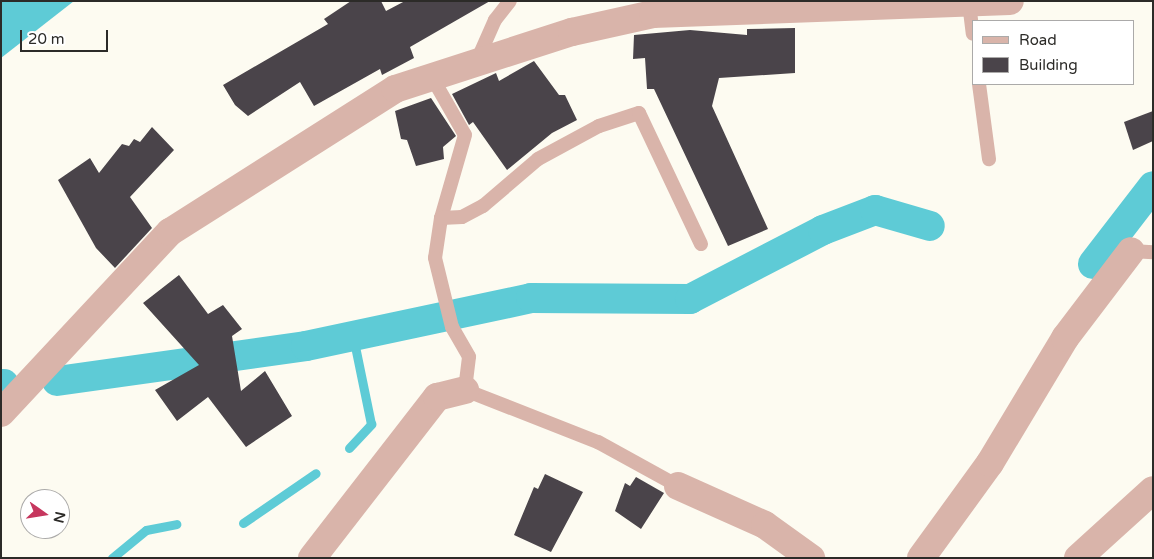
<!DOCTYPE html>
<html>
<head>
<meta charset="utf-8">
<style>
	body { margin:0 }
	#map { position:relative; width:1154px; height:559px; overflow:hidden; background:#fdfbf1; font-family:"Varela Round",sans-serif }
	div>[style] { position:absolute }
	.water>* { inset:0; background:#5ecbd6 }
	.stream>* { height:9px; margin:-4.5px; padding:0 4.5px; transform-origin:4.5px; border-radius:4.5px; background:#5ecbd6 }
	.canal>* { height:30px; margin:-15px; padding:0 15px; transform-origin:15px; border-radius:15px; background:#5ecbd6 }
	.building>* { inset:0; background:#4a444a }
	.lane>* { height:14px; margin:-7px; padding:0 7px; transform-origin:7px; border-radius:7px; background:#d9b4aa }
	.street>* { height:28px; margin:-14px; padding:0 14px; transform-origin:14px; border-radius:14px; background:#d9b4aa }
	span { translate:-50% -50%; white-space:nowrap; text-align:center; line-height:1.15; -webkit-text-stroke:5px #fff; paint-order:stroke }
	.frame { position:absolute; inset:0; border:2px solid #2c2b28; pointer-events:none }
	.legend { position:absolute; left:972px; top:20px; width:162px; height:65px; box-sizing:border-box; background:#fff; border:1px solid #abaaa9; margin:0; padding:6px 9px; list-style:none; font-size:15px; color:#2c2b28 }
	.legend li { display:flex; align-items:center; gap:10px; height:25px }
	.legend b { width:25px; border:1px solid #abaaa9 }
	.north { position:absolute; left:20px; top:489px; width:50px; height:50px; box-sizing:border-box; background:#fff; border:1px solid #abaaa9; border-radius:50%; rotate:103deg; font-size:14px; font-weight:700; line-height:20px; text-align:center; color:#2c2b28 }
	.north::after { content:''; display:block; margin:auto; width:18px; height:22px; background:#c6375e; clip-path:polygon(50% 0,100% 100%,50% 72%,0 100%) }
	.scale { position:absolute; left:20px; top:30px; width:88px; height:22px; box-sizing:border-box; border:2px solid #2c2b28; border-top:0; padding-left:6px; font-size:15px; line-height:18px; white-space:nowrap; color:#2c2b28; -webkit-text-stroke:4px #fff; paint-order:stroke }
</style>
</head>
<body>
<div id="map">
	<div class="water">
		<i style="clip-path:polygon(1px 1px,74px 1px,1px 58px)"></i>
	</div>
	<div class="stream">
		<i style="left:349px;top:448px;width:33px;rotate:-47deg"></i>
		<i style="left:371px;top:424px;width:90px;rotate:-101.6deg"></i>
		<i style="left:243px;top:523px;width:88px;rotate:-34.4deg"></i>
		<i style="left:112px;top:558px;width:44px;rotate:-39.5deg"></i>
		<i style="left:146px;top:530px;width:31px;rotate:-11deg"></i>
	</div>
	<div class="canal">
		<i style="left:1093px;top:264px;width:98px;rotate:-52.4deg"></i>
		<i style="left:57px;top:381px;width:251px;rotate:-8deg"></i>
		<i style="left:306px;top:346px;width:230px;rotate:-12deg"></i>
		<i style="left:531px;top:298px;width:159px;rotate:0.4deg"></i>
		<i style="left:690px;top:299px;width:150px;rotate:-27.4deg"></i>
		<i style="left:823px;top:230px;width:56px;rotate:-21deg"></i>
		<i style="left:875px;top:210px;width:57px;rotate:16.2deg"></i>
		<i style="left:1px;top:384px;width:3px"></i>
	</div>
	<div class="building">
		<i style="clip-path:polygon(351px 1px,381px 1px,386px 11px,405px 1px,490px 1px,410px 47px,414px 58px,382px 75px,380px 69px,314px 106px,300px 82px,248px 116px,235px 105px,223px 85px,328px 24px,324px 19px)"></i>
		<i style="clip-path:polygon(795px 28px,795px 73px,719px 78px,712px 106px,768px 229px,728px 246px,654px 89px,647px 89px,645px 58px,633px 59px,634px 35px,690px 30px,747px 35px,747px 29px)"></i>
		<i style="clip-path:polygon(534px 61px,559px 95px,565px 95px,577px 120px,552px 133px,507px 170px,473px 122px,469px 125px,452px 94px,496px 73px,499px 81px)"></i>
		<i style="clip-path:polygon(431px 98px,456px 136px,443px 147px,444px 159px,416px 166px,407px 140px,401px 139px,395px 111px)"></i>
		<i style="clip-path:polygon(1153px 111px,1153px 141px,1133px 150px,1124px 122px)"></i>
		<i style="clip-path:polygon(152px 127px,174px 150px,130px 197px,152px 228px,115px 268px,96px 248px,58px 180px,90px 158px,99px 173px,122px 144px,129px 146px,134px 139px,140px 142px)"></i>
		<i style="clip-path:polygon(179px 275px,208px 314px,223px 305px,242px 329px,232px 336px,241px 391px,265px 371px,292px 416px,246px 447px,208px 397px,177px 421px,155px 390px,199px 365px,143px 303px)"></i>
		<i style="clip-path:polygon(545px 474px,583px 492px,551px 552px,514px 535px,534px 487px,538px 489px)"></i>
		<i style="clip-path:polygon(636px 477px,664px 493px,641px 529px,615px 511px,625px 483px,630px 486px)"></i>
	</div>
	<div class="lane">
		<i style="left:969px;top:3px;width:31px;rotate:83deg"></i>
		<i style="left:476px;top:63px;width:47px;rotate:-66.2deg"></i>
		<i style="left:495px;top:20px;width:24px;rotate:-52deg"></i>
		<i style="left:433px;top:79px;width:64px;rotate:60.3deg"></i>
		<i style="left:465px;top:135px;width:86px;rotate:106.1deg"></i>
		<i style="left:441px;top:218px;width:40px;rotate:98.5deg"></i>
		<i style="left:435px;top:258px;width:71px;rotate:76.2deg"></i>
		<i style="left:452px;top:327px;width:34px;rotate:60deg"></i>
		<i style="left:469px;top:357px;width:33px;rotate:97deg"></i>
		<i style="left:465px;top:390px;width:143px;rotate:21.4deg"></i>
		<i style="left:598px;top:442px;width:91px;rotate:28.8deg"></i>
		<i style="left:979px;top:84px;width:76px;rotate:82.4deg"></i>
		<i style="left:441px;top:218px;width:21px;rotate:-3deg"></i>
		<i style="left:462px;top:217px;width:24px;rotate:-28deg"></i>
		<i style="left:483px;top:206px;width:72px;rotate:-40.5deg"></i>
		<i style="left:538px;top:159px;width:69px;rotate:-28.4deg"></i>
		<i style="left:599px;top:126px;width:42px;rotate:-18deg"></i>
		<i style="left:639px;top:113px;width:145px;rotate:64.7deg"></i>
		<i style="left:1131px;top:251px;width:22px;rotate:3deg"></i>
	</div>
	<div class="street">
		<i style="left:1px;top:413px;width:248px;rotate:-47deg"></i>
		<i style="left:170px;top:232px;width:267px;rotate:-32.4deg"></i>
		<i style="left:395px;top:89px;width:186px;rotate:-17.9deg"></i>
		<i style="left:572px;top:32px;width:83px;rotate:-12.5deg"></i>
		<i style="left:653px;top:14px;width:357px;rotate:-2.1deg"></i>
		<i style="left:678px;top:486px;width:95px;rotate:24.1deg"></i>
		<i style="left:765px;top:525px;width:57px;rotate:35.7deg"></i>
		<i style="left:312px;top:558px;width:204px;rotate:-52.2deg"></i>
		<i style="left:437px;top:397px;width:29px;rotate:-14deg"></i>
		<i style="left:921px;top:558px;width:117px;rotate:-54deg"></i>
		<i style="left:990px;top:463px;width:146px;rotate:-59deg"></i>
		<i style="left:1065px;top:338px;width:109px;rotate:-52.8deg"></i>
		<i style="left:1078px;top:558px;width:101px;rotate:-42.2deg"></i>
	</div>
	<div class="frame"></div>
	<ul class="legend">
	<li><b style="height:6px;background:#d9b4aa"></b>Road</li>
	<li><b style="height:14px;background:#4a444a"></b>Building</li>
	</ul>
	<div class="north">N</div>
	<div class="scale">20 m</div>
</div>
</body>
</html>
